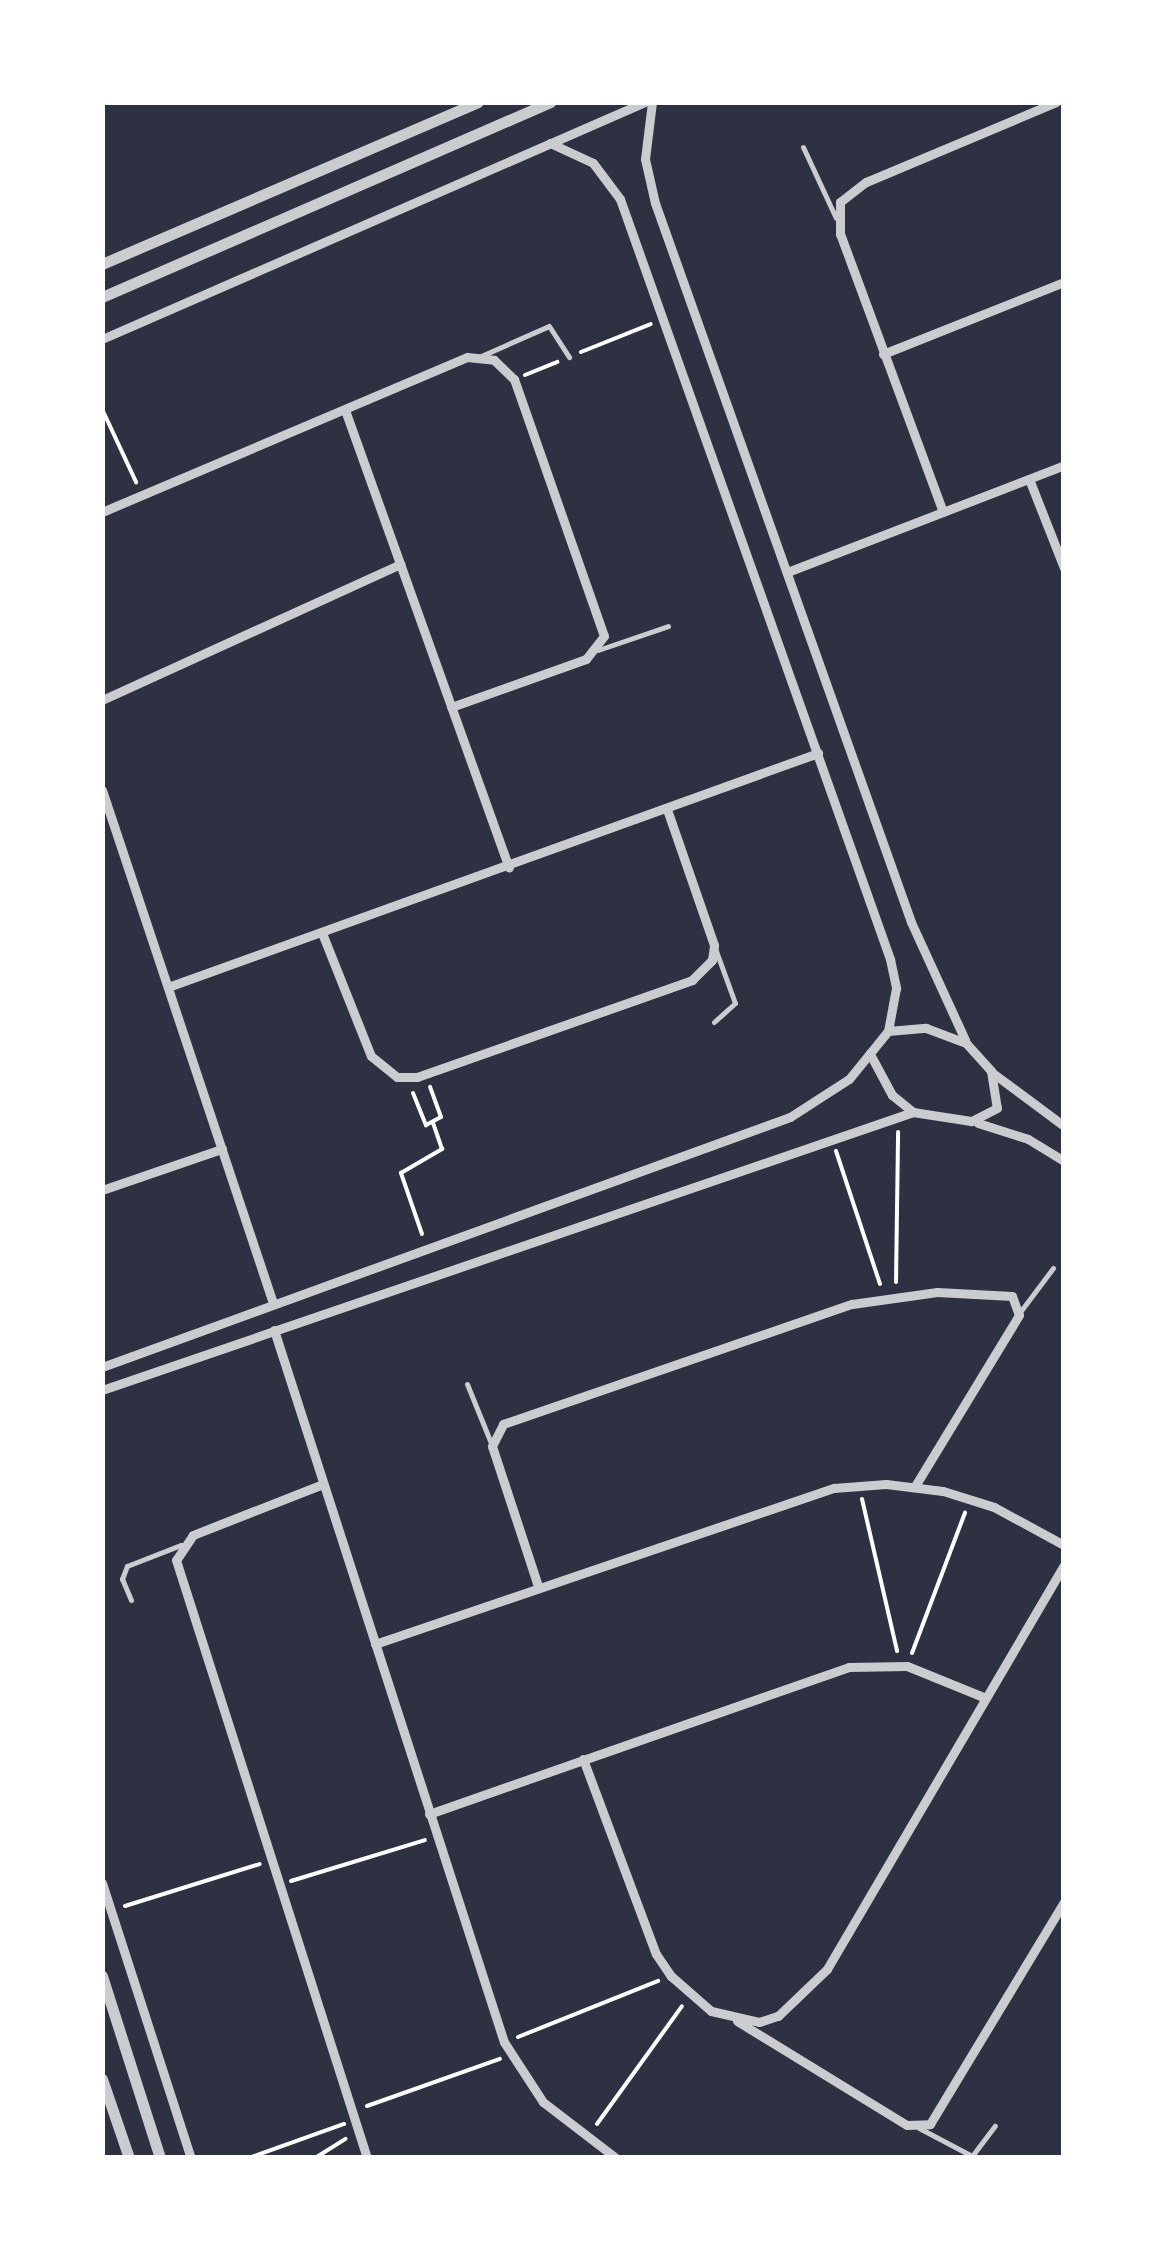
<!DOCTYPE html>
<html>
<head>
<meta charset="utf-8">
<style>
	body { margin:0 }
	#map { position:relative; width:1166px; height:2260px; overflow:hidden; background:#2d3142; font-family:Helvetica,sans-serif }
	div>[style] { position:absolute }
	.path>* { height:4px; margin:-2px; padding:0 2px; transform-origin:2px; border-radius:2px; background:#fff }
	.service>* { height:5px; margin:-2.5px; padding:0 2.5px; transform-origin:2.5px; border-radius:2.5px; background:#caccd0 }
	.minor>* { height:9px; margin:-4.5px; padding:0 4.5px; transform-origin:4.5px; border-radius:4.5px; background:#caccd0 }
	.tertiary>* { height:11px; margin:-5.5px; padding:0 5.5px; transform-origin:5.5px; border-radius:5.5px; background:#caccd0 }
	span { translate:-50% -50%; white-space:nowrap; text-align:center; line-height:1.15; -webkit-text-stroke:8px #fff; paint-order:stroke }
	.frame { position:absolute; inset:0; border:105px solid #fff; pointer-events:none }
</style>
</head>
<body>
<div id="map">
	<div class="path">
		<i style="left:581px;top:352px;width:75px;rotate:-21.8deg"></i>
		<i style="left:525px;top:375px;width:35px;rotate:-22deg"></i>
		<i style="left:102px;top:409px;width:81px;rotate:65deg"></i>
		<i style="left:413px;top:1093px;width:35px;rotate:68deg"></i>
		<i style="left:426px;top:1125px;width:17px;rotate:-28deg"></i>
		<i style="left:441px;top:1117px;width:32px;rotate:-110deg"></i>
		<i style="left:836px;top:1151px;width:140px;rotate:71.7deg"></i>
		<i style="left:422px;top:1234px;width:65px;rotate:-109deg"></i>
		<i style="left:401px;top:1173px;width:48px;rotate:-30.3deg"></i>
		<i style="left:442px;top:1149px;width:28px;rotate:-109deg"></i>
		<i style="left:896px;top:1282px;width:150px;rotate:-89.2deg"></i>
		<i style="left:862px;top:1499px;width:156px;rotate:77deg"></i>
		<i style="left:912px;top:1653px;width:150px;rotate:-69.3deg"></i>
		<i style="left:291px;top:1881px;width:140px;rotate:-17deg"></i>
		<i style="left:125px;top:1906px;width:141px;rotate:-17.3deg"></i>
		<i style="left:518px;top:2037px;width:151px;rotate:-21.8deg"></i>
		<i style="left:367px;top:2106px;width:141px;rotate:-19.5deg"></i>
		<i style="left:597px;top:2124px;width:145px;rotate:-54.2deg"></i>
		<i style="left:249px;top:2158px;width:101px;rotate:-19.7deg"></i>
		<i style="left:315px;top:2158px;width:36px;rotate:-32deg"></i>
	</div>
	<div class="service">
		<i style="left:803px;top:147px;width:78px;rotate:65.1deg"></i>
		<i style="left:481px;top:356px;width:74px;rotate:-23.8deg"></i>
		<i style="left:549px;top:326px;width:37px;rotate:57deg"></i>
		<i style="left:598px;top:650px;width:74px;rotate:-18.9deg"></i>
		<i style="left:714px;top:1022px;width:28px;rotate:-42deg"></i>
		<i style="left:735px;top:1003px;width:59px;rotate:-110deg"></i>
		<i style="left:1020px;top:1312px;width:55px;rotate:-53.1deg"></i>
		<i style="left:467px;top:1384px;width:64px;rotate:67.9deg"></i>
		<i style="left:131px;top:1600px;width:23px;rotate:-113deg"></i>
		<i style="left:122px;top:1579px;width:14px;rotate:-69deg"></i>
		<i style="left:127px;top:1566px;width:58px;rotate:-21.3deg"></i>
		<i style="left:919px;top:2128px;width:60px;rotate:27.8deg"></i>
		<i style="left:972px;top:2156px;width:38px;rotate:-53deg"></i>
	</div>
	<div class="minor">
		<i style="left:652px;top:102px;width:57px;rotate:97deg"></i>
		<i style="left:645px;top:159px;width:45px;rotate:77.2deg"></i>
		<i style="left:655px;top:203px;width:763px;rotate:70.4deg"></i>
		<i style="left:911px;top:922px;width:130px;rotate:65.4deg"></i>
		<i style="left:550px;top:143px;width:47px;rotate:24.9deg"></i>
		<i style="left:593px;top:163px;width:45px;rotate:53.1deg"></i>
		<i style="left:620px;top:199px;width:807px;rotate:70.44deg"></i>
		<i style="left:890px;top:959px;width:30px;rotate:78deg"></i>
		<i style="left:896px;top:988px;width:44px;rotate:100.5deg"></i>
		<i style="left:102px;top:339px;width:592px;rotate:-23.58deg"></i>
		<i style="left:883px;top:354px;width:195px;rotate:-21.7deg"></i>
		<i style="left:345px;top:410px;width:486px;rotate:70.3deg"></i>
		<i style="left:1029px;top:479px;width:96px;rotate:68.5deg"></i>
		<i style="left:102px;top:512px;width:397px;rotate:-23deg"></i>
		<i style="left:467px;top:357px;width:27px;rotate:6deg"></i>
		<i style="left:494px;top:360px;width:28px;rotate:44deg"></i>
		<i style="left:514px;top:379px;width:272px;rotate:70.7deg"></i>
		<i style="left:604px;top:636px;width:29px;rotate:128deg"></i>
		<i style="left:586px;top:659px;width:143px;rotate:160.4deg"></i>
		<i style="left:943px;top:512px;width:296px;rotate:-110.3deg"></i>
		<i style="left:840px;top:234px;width:32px;rotate:-90deg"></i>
		<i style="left:840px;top:202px;width:33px;rotate:-38deg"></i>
		<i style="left:866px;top:182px;width:206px;rotate:-22.8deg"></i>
		<i style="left:790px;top:571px;width:294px;rotate:-21.1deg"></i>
		<i style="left:102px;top:700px;width:328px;rotate:-24.5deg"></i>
		<i style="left:102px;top:790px;width:541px;rotate:71.57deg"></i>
		<i style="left:322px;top:933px;width:132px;rotate:68.3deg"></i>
		<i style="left:371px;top:1056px;width:33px;rotate:39deg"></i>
		<i style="left:397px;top:1077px;width:20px"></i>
		<i style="left:417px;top:1077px;width:292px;rotate:-19.4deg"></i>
		<i style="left:692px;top:980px;width:28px;rotate:-45deg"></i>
		<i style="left:712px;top:960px;width:15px;rotate:-82deg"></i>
		<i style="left:714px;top:945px;width:144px;rotate:-109.1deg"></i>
		<i style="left:168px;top:987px;width:691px;rotate:-19.8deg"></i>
		<i style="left:994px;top:1074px;width:87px;rotate:36.6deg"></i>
		<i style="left:978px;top:1123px;width:52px;rotate:17.7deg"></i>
		<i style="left:1028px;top:1139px;width:42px;rotate:31.4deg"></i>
		<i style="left:102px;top:1190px;width:127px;rotate:-18.9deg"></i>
		<i style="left:274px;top:1330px;width:748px;rotate:72.1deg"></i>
		<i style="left:504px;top:2042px;width:72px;rotate:57deg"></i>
		<i style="left:543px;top:2102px;width:92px;rotate:37.5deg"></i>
		<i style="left:102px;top:1367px;width:732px;rotate:-19.97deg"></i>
		<i style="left:790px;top:1117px;width:70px;rotate:-32.8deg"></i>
		<i style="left:849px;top:1079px;width:62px;rotate:-50.9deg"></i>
		<i style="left:888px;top:1031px;width:38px;rotate:-5deg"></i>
		<i style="left:926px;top:1028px;width:43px;rotate:20.6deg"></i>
		<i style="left:966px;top:1043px;width:38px;rotate:48deg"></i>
		<i style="left:991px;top:1071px;width:37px;rotate:81deg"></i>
		<i style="left:997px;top:1108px;width:29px;rotate:153deg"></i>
		<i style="left:971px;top:1121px;width:59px;rotate:-171.2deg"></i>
		<i style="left:913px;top:1112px;width:27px;rotate:-141deg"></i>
		<i style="left:892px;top:1095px;width:47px;rotate:-118.2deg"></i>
		<i style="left:102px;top:1390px;width:857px;rotate:-18.92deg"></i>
		<i style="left:323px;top:1484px;width:140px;rotate:158.6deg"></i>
		<i style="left:193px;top:1535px;width:30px;rotate:124deg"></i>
		<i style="left:176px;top:1560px;width:628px;rotate:72.29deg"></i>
		<i style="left:538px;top:1586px;width:147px;rotate:-108.2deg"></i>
		<i style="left:492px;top:1446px;width:25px;rotate:-63deg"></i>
		<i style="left:503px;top:1424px;width:369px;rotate:-19deg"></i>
		<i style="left:852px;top:1304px;width:86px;rotate:-8deg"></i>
		<i style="left:937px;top:1292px;width:75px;rotate:3.1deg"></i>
		<i style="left:1012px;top:1296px;width:20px;rotate:70deg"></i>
		<i style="left:1019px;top:1315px;width:200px;rotate:121.3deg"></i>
		<i style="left:375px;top:1644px;width:485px;rotate:-18.8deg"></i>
		<i style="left:834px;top:1488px;width:52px;rotate:-4.4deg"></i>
		<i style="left:886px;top:1484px;width:57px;rotate:7deg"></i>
		<i style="left:943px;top:1491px;width:53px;rotate:17.4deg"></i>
		<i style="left:994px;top:1507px;width:80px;rotate:28.5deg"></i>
		<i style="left:583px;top:1759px;width:208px;rotate:69.5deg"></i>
		<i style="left:656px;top:1954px;width:27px;rotate:56deg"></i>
		<i style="left:671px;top:1976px;width:53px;rotate:41.2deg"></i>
		<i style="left:711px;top:2011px;width:49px;rotate:12.9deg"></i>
		<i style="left:759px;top:2022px;width:20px;rotate:-18deg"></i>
		<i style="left:778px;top:2016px;width:68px;rotate:-43.8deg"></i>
		<i style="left:827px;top:1969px;width:468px;rotate:-59.6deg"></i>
		<i style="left:429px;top:1814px;width:445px;rotate:-19.3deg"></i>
		<i style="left:849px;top:1667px;width:58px;rotate:-1deg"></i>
		<i style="left:907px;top:1666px;width:85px;rotate:22.1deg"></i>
		<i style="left:102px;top:1883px;width:289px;rotate:72.1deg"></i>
		<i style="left:737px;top:2021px;width:199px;rotate:31.5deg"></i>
		<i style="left:907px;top:2125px;width:23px;rotate:-2deg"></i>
		<i style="left:930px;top:2124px;width:259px;rotate:-58.9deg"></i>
	</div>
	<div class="tertiary">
		<i style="left:102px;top:264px;width:409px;rotate:-23.3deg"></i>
		<i style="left:102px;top:297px;width:489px;rotate:-23.5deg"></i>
		<i style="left:102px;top:1976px;width:191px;rotate:72.3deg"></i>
		<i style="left:102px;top:2079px;width:83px;rotate:71.1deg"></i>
	</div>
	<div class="frame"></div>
</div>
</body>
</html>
